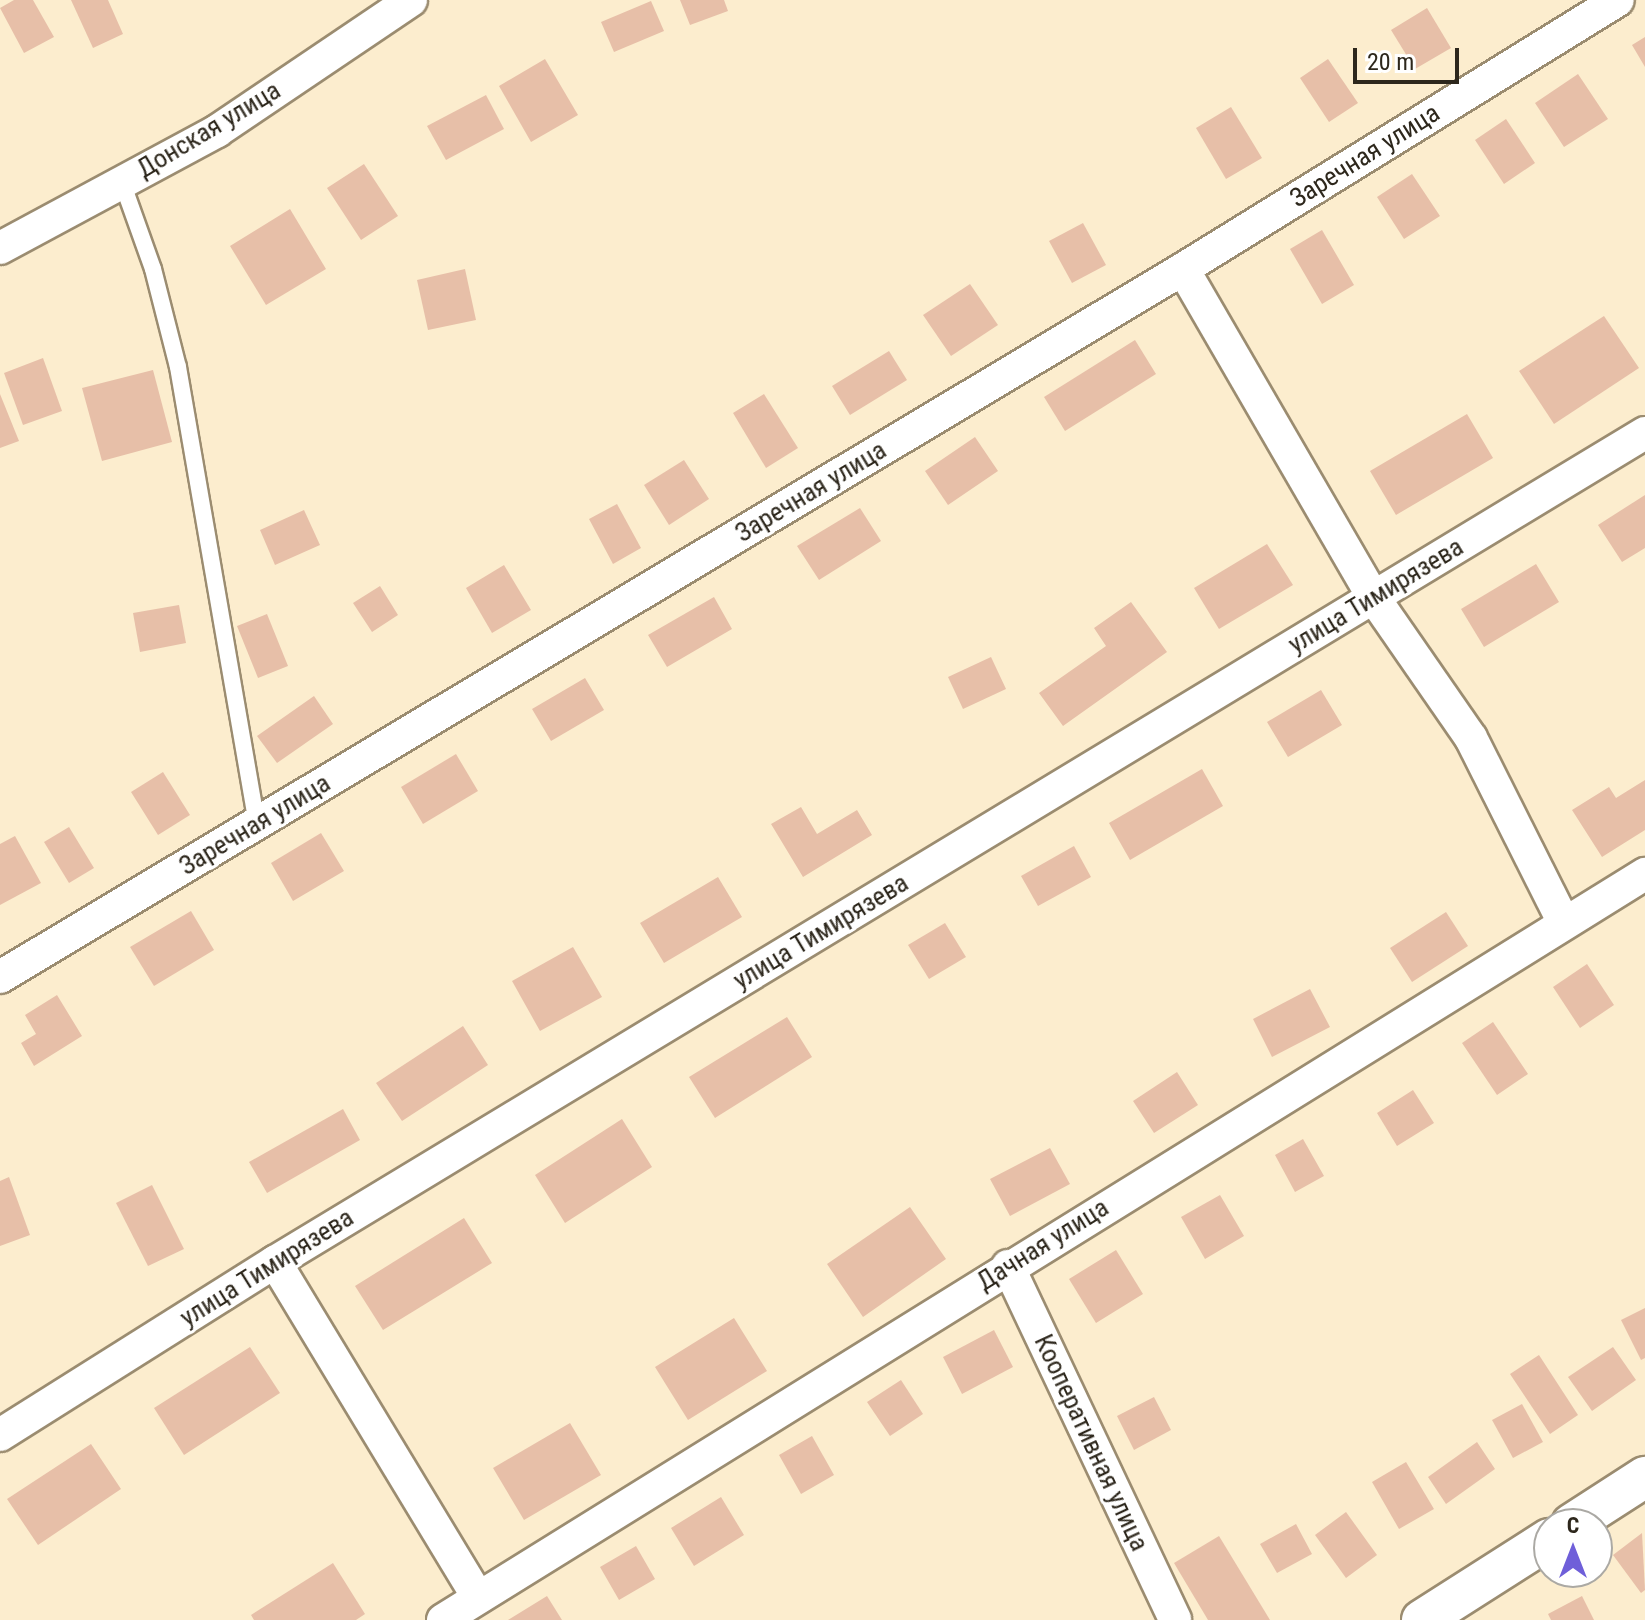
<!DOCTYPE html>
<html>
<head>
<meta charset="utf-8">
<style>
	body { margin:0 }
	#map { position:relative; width:1645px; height:1620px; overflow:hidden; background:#fcedce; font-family:"Roboto Condensed",sans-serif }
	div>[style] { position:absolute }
	.building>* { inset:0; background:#e7bfa8 }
	.roads { filter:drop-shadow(2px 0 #9b8c70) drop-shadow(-2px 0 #9b8c70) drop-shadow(0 2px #9b8c70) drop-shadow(0 -2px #9b8c70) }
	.service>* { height:16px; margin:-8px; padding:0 8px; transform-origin:8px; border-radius:8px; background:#fff }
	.minor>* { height:32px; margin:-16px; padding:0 16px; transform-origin:16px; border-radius:16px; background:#fff }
	.tertiary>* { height:40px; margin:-20px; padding:0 20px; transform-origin:20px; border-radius:20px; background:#fff }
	span { translate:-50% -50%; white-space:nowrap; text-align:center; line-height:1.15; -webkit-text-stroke:6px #fff; paint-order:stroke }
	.street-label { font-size:26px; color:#2d271c }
	.north { position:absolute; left:1533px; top:1508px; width:80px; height:80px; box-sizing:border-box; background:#fff; border:2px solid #aba9a4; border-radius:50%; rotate:0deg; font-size:22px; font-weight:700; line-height:32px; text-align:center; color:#2d271c }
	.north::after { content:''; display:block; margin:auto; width:28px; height:36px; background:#6f5fd9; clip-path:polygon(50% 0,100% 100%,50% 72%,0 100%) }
	.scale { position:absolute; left:1353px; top:48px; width:106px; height:36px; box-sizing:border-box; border:4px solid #2d271c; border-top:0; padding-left:10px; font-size:24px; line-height:28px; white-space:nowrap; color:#2d271c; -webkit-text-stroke:6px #fff; paint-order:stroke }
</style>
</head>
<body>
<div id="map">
	<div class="building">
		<i style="clip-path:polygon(14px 0,33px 0,54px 37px,24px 53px,0 8px)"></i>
		<i style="clip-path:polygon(71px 0,108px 0,123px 34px,93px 48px)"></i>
		<i style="clip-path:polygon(680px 0,724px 0,728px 11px,690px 25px)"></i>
		<i style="clip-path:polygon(651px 1px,664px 31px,614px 52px,601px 22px)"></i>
		<i style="clip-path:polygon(1427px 8px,1451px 48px,1415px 69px,1391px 30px)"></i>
		<i style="clip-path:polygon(1645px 37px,1645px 67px,1632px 45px)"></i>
		<i style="clip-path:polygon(545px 59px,578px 115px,531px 142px,499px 86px)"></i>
		<i style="clip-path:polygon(1328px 59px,1358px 103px,1329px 122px,1300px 78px)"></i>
		<i style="clip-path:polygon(1578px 74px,1608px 119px,1564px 147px,1535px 103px)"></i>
		<i style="clip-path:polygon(486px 95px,504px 129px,446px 160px,427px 126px)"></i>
		<i style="clip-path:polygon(1231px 107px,1262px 158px,1226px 179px,1196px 128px)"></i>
		<i style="clip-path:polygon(1506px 119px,1535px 163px,1504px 184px,1475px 140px)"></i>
		<i style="clip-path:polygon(364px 164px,398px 216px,361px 240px,327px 188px)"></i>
		<i style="clip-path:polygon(1412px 174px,1440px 216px,1404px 239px,1377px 197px)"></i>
		<i style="clip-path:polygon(290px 209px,326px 269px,266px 305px,230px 246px)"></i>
		<i style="clip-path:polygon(1083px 223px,1106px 265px,1072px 283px,1049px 241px)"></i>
		<i style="clip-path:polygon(1322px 230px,1354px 285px,1322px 304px,1290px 249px)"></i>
		<i style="clip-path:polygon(465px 269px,476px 320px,428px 330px,417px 280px)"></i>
		<i style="clip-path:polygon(970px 284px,998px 325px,951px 356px,923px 315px)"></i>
		<i style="clip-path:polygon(1604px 316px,1639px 368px,1554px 424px,1519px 371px)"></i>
		<i style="clip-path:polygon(1135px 340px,1156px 374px,1065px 431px,1044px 397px)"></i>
		<i style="clip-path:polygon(889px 351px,907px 380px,850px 415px,832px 386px)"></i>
		<i style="clip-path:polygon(43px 358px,62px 411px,23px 425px,4px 373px)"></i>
		<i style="clip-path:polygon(153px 370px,172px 442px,102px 461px,82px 388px)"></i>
		<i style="clip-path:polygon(0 394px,19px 441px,0 448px)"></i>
		<i style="clip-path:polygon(764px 394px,798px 448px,766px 468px,733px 413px)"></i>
		<i style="clip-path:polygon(1467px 414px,1493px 458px,1396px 515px,1370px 471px)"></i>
		<i style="clip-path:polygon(975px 437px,998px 471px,948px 505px,925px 471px)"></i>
		<i style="clip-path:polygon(684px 460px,709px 499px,669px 525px,644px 485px)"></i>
		<i style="clip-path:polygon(1645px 495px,1645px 548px,1622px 562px,1598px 525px)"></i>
		<i style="clip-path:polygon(617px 504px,641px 548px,613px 564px,589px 519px)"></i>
		<i style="clip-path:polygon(860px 508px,881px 541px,819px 580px,797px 546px)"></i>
		<i style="clip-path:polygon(304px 510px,320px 545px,275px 565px,260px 530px)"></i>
		<i style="clip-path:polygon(1267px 544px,1293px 585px,1219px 629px,1194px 588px)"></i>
		<i style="clip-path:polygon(1536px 564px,1559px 602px,1484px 647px,1461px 609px)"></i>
		<i style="clip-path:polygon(504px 565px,531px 610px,492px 633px,466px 588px)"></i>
		<i style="clip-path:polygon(380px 586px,398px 615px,372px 632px,353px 603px)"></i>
		<i style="clip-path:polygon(714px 597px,732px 629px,667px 667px,648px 635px)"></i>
		<i style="clip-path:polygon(1131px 602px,1167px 652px,1063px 726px,1039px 693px,1106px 646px,1094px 628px)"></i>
		<i style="clip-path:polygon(179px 605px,186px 643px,140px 652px,133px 613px)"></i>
		<i style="clip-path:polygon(267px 614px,288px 666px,258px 678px,237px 626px)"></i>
		<i style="clip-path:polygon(991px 657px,1006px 689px,963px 709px,948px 677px)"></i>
		<i style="clip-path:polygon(585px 678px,604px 710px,551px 741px,532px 709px)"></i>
		<i style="clip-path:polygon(1321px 690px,1342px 725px,1288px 757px,1267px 722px)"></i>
		<i style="clip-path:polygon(314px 696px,333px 724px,277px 763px,257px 736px)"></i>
		<i style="clip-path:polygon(456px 754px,478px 791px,423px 824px,401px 787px)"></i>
		<i style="clip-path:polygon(1202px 769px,1223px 806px,1130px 860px,1109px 823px)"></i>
		<i style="clip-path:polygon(163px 772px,190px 815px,158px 835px,131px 792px)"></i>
		<i style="clip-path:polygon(1645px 780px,1645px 830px,1602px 857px,1572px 810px,1609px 787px,1616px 798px)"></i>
		<i style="clip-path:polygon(801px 807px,817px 834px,857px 810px,872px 835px,803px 877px,771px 824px)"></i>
		<i style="clip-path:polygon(69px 827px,94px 868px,69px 883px,44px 842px)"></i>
		<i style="clip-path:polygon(321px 833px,344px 871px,293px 901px,271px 863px)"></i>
		<i style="clip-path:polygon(15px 836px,41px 883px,0 905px,0 844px)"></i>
		<i style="clip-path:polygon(1074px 846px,1091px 877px,1038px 906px,1021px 876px)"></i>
		<i style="clip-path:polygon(718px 877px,742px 917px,664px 963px,640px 923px)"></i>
		<i style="clip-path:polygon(191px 911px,214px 950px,154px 986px,130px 947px)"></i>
		<i style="clip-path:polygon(1446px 912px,1468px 946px,1412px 982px,1390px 948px)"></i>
		<i style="clip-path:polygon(945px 923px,966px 957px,929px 979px,908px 945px)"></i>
		<i style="clip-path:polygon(573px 947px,602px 997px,540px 1031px,512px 981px)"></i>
		<i style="clip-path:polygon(1587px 964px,1614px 1005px,1580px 1028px,1553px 987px)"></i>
		<i style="clip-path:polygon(1310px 989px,1330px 1027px,1272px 1057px,1253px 1019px)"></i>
		<i style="clip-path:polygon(57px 995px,82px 1036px,34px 1066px,21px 1043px,36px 1034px,25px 1015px)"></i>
		<i style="clip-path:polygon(787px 1017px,812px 1057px,715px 1118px,689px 1077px)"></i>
		<i style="clip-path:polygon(1493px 1022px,1528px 1074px,1497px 1095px,1462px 1043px)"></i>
		<i style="clip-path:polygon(463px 1026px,488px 1065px,402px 1121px,376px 1083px)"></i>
		<i style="clip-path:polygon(1177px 1072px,1198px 1105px,1154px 1133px,1133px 1101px)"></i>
		<i style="clip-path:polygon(1413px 1090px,1434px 1123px,1397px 1146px,1377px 1113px)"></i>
		<i style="clip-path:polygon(343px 1109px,360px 1140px,267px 1193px,249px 1162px)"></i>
		<i style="clip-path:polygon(622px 1119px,652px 1167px,565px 1223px,535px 1175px)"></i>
		<i style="clip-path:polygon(1303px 1139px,1324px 1176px,1295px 1192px,1275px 1155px)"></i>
		<i style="clip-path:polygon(1050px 1148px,1070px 1184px,1010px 1216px,990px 1179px)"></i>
		<i style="clip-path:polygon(9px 1177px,30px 1235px,0 1246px,0 1181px)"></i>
		<i style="clip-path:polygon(152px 1185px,184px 1249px,148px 1266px,116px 1203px)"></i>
		<i style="clip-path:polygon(1220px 1195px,1244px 1236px,1205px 1259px,1181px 1217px)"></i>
		<i style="clip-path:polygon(910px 1207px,946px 1259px,863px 1317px,827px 1264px)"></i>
		<i style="clip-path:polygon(464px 1218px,492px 1263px,383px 1330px,355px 1286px)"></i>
		<i style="clip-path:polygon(1116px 1250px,1143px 1294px,1096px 1323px,1069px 1279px)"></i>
		<i style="clip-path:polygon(1645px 1308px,1645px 1358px,1641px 1360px,1621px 1320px)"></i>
		<i style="clip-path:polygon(734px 1318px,767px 1371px,688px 1420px,655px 1367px)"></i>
		<i style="clip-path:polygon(994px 1330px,1013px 1367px,962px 1394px,943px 1357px)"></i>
		<i style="clip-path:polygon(250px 1347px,280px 1393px,184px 1455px,154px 1408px)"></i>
		<i style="clip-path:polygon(1613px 1347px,1636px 1380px,1592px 1411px,1568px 1377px)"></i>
		<i style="clip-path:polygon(1539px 1355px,1578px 1415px,1550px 1434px,1510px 1374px)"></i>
		<i style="clip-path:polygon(901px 1380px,923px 1414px,890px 1436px,867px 1402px)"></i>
		<i style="clip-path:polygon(1154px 1397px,1171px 1430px,1134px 1450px,1117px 1416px)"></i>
		<i style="clip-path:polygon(1522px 1404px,1543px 1442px,1513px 1458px,1492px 1420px)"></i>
		<i style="clip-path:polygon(570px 1423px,601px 1475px,524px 1520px,493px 1468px)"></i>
		<i style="clip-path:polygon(812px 1436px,834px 1475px,801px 1494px,779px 1455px)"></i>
		<i style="clip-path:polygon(1477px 1442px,1495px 1469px,1446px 1504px,1428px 1477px)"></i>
		<i style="clip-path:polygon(91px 1444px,121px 1489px,38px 1545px,7px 1499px)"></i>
		<i style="clip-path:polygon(1406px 1462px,1434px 1509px,1399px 1529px,1372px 1482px)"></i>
		<i style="clip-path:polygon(721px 1497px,744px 1535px,694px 1566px,671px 1528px)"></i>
		<i style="clip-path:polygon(1346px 1512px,1377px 1555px,1346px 1578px,1315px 1535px)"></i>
		<i style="clip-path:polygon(1296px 1524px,1312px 1554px,1277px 1573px,1260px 1544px)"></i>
		<i style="clip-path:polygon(1642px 1533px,1645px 1590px,1641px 1593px,1613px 1555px)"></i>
		<i style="clip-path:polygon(1219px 1536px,1270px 1620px,1208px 1620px,1174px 1563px)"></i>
		<i style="clip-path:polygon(636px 1546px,655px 1579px,619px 1600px,600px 1567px)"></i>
		<i style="clip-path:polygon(333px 1563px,365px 1614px,356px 1620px,254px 1620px,251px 1615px)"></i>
		<i style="clip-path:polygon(547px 1596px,562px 1620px,508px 1620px)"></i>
		<i style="clip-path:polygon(1582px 1596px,1594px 1620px,1551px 1620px,1548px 1614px)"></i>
	</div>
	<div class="roads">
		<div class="service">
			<i style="left:122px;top:182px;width:92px;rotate:70.4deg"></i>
			<i style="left:153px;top:269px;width:101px;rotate:75.7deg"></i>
			<i style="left:178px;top:367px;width:464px;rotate:80.2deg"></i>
		</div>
		<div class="minor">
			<i style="left:0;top:248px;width:247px;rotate:-28.3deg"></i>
			<i style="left:217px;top:131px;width:234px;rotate:-34deg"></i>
			<i style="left:1183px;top:269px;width:380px;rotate:59.9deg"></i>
			<i style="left:1374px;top:598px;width:170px;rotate:55.3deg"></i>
			<i style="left:1471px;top:738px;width:207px;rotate:63.3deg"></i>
			<i style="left:0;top:977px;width:1379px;rotate:-30.9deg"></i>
			<i style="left:1183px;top:269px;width:511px;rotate:-31.73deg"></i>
			<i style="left:275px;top:1262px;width:392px;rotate:58.8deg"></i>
			<i style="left:1008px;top:1266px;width:391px;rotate:64.7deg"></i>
			<i style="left:0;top:1435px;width:325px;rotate:-32.2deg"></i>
			<i style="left:275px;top:1262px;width:1601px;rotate:-31.18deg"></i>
			<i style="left:443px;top:1620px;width:1415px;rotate:-31.83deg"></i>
		</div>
		<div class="tertiary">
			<i style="left:1572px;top:1524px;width:87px;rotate:-32.8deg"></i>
			<i style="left:1422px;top:1620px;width:151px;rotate:-32.5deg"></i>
		</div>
	</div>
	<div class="street-label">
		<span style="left:209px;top:130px;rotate:-31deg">Донская улица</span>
		<span style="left:1365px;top:156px;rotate:-32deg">Заречная улица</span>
		<span style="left:811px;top:492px;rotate:-31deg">Заречная улица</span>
		<span style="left:1376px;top:596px;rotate:-31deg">улица Тимирязева</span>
		<span style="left:255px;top:825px;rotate:-31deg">Заречная улица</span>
		<span style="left:821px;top:932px;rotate:-31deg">улица Тимирязева</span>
		<span style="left:1043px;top:1245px;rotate:-32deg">Дачная улица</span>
		<span style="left:267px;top:1268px;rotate:-32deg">улица Тимирязева</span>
		<span style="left:1091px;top:1443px;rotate:65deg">Кооперативная улица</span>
	</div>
	<div class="north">С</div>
	<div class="scale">20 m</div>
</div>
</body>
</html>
